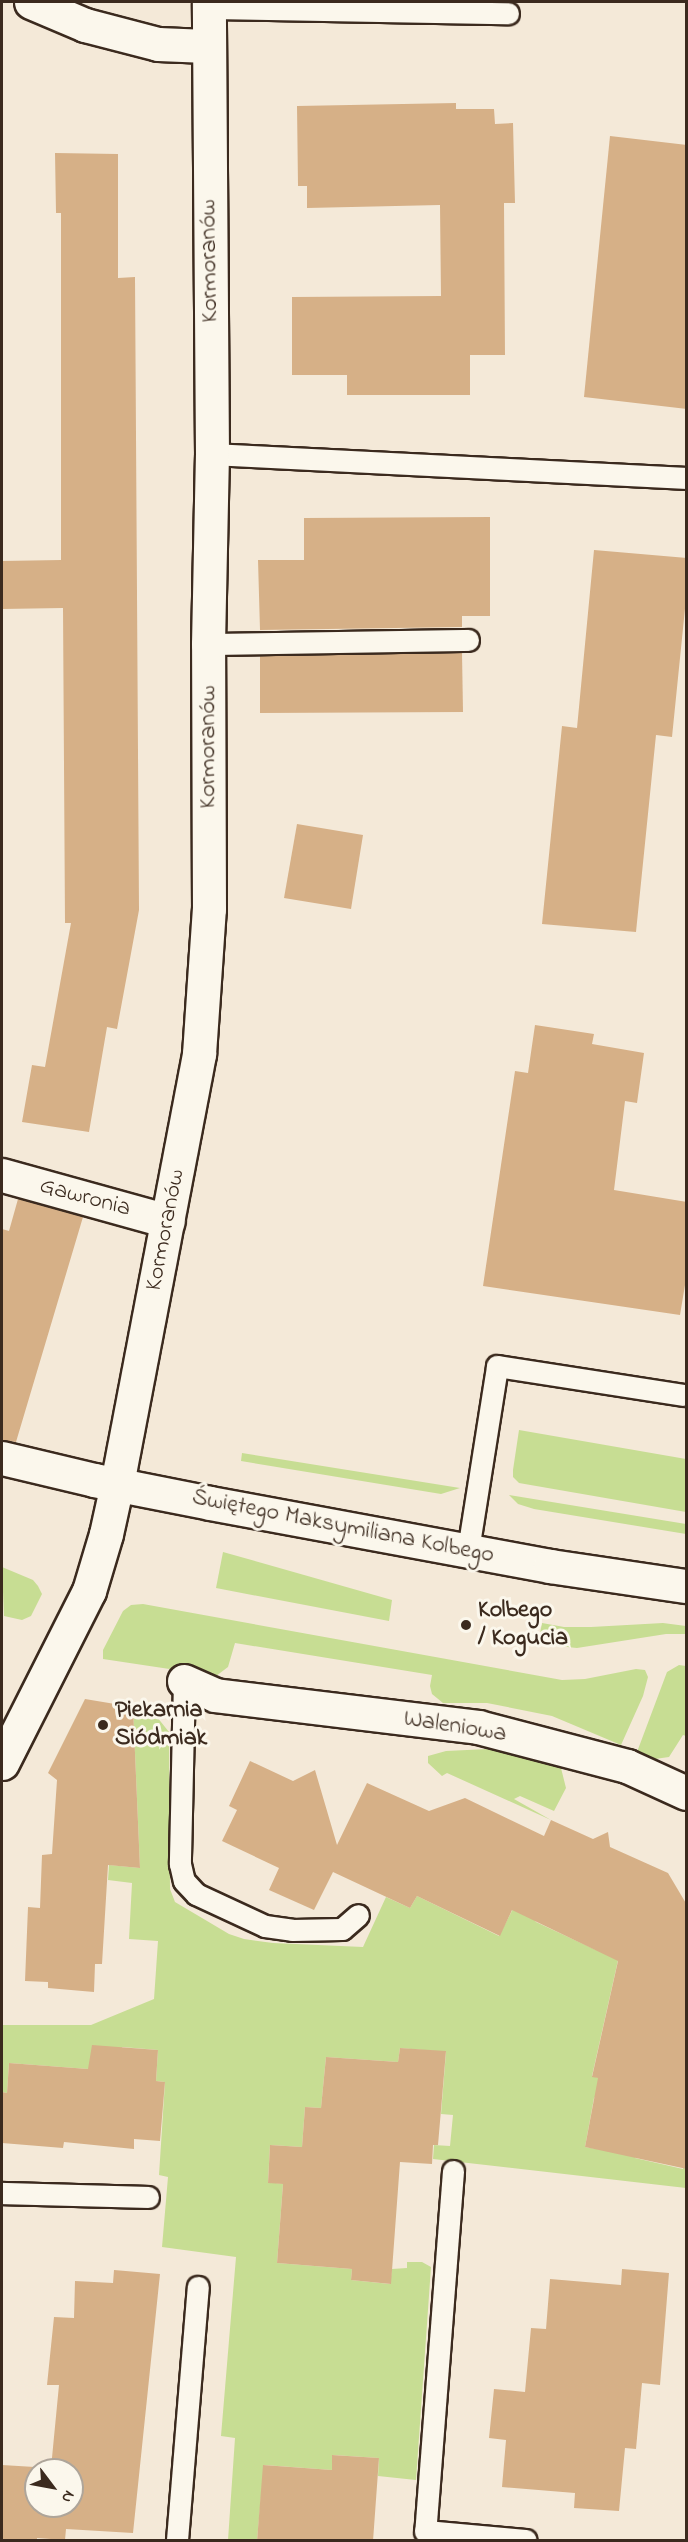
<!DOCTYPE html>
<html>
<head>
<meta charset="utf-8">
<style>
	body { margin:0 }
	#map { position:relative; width:688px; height:2542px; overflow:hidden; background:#f4e9d8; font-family:"Indie Flower",sans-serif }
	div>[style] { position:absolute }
	.green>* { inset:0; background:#c7dd93 }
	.building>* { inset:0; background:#d6b087 }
	.roads { filter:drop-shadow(2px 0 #3b2a1e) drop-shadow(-2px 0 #3b2a1e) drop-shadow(0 2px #3b2a1e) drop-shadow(0 -2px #3b2a1e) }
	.service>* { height:21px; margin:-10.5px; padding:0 10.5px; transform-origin:10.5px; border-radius:10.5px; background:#fbf7ec }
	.minor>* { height:33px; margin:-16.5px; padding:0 16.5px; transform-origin:16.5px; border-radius:16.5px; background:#fbf7ec }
	.tertiary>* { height:33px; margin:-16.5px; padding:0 16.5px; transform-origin:16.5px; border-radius:16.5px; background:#fbf7ec }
	.secondary>* { height:33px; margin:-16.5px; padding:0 16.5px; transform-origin:16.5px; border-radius:16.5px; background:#fbf7ec }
	.dots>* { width:16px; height:16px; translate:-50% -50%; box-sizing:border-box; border:3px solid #fbf7ec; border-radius:50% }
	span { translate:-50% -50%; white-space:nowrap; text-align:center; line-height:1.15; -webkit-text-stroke:6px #fbf7ec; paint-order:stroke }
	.street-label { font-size:24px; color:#3b2a1e }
	.poi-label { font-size:24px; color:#3b2a1e; font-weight:700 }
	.left { translate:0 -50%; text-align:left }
	.frame { position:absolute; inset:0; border:3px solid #3b2a1e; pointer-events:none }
	.north { position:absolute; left:24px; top:2458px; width:60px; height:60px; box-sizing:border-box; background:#fbf7ec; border:2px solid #aea59a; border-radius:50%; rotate:122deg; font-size:16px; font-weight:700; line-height:24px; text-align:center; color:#3b2a1e }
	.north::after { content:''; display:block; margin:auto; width:21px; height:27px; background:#3b2a1e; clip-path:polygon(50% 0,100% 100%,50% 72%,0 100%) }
</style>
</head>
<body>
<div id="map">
	<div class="green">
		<i style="clip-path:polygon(519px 1430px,686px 1459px,686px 1512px,519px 1483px,513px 1477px,513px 1470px)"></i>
		<i style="clip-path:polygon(242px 1453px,460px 1488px,441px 1494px,241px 1461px)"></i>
		<i style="clip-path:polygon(509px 1495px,686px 1524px,686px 1534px,534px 1509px,518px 1504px)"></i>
		<i style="clip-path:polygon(223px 1552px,392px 1600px,389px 1621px,216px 1588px)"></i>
		<i style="clip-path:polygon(2px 1567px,33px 1580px,38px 1586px,42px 1594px,31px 1616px,22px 1620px,4px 1616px)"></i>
		<i style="clip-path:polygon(143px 1604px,562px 1680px,585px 1679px,636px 1669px,645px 1670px,648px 1677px,643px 1696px,621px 1745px,552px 1716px,487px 1703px,443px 1703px,432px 1694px,430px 1686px,432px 1675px,235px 1643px,228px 1667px,216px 1676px,103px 1659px,103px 1650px,123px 1611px,131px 1605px)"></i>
		<i style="clip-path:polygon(542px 1623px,564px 1627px,591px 1627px,663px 1623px,686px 1626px,686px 1634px,666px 1634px,577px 1648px,538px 1644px)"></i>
		<i style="clip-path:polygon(679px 1665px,686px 1666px,686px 1736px,683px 1735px,669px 1757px,655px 1759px,646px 1756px,637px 1752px,667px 1672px)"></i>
		<i style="clip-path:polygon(133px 1707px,145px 1709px,157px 1717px,169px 1732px,170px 1889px,175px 1902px,229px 1934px,244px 1939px,273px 1943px,363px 1947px,386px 1897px,410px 1908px,417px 1896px,499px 1936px,518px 1899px,536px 1922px,596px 1950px,621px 1947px,592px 2076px,613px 2082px,594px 2098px,585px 2147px,603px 2150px,637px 2148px,635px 2158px,683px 2169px,686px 2153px,686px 2188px,433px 2159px,434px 2145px,450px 2146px,453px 2115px,441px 2114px,446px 2052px,400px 2048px,398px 2062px,326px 2057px,321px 2108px,305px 2107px,302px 2147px,270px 2145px,268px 2182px,283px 2184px,277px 2263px,352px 2269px,351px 2280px,390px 2284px,392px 2269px,407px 2268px,407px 2262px,422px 2262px,431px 2267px,416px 2480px,378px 2476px,379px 2458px,333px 2455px,332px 2470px,264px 2465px,257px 2540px,228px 2540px,235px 2438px,221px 2436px,236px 2257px,162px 2247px,168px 2177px,159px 2175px,165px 2082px,156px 2081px,158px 2050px,122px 2047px,120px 2064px,88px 2069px,9px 2063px,7px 2093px,2px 2092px,2px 2025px,91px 2025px,154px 1999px,158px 1941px,129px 1939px,132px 1883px,108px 1880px,109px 1865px,140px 1868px)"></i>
		<i style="clip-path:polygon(488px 1749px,561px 1768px,566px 1788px,554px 1811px,520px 1796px,514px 1799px,551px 1820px,447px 1773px,442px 1776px,428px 1763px,428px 1756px,446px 1751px)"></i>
	</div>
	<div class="building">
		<i style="clip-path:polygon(456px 103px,456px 109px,494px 109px,495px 124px,513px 123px,515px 203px,504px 203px,505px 355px,470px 355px,470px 395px,347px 395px,347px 375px,292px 375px,292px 297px,441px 296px,440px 205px,307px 208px,307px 186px,298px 186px,297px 106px)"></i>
		<i style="clip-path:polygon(610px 136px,687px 145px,687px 409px,584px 397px)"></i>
		<i style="clip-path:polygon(55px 153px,118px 154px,118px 278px,135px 277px,139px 910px,117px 1029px,107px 1027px,89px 1132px,22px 1122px,32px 1065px,45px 1067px,71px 923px,65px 923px,63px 608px,2px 609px,2px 561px,61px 560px,61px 213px,56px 213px)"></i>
		<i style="clip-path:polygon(490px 517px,490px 616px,462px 616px,462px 627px,260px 630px,258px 560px,304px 560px,304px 518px)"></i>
		<i style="clip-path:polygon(594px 550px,687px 558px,687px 589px,672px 737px,656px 735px,636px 932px,542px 924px,562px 726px,577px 728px)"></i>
		<i style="clip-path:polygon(462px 653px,463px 712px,260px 713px,260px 656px)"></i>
		<i style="clip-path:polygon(297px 824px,363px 835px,351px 909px,284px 898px)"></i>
		<i style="clip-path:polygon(535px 1025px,594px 1034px,592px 1044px,644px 1053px,637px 1103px,625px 1101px,614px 1190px,687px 1202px,687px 1273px,680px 1315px,483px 1286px,515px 1071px,528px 1073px)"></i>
		<i style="clip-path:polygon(18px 1199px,83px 1217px,16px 1442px,2px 1440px,2px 1229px,9px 1231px)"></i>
		<i style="clip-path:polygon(85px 1699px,133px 1707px,140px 1868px,108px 1865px,102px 1964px,95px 1964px,94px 1992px,48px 1988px,48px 1982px,25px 1981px,28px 1907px,40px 1908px,42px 1855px,52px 1854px,57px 1780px,48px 1773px)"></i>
		<i style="clip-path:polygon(250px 1761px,293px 1781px,315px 1770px,337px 1845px,367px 1783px,429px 1811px,465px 1798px,544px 1836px,551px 1820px,593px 1839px,608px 1832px,610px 1847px,668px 1873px,687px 1905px,687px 2169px,585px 2147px,598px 2078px,592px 2077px,618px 1961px,512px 1910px,500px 1936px,417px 1896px,410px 1908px,333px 1872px,314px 1910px,269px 1890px,279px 1868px,222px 1841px,237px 1810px,229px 1806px)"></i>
		<i style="clip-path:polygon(92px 2045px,158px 2050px,156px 2081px,165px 2082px,160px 2141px,134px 2139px,134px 2149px,64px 2142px,63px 2148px,2px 2143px,2px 2092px,7px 2093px,9px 2063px,88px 2069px)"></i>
		<i style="clip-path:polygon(400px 2048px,446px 2051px,438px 2145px,433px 2145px,432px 2164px,400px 2162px,391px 2284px,351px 2280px,352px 2269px,277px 2263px,283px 2184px,268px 2183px,270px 2145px,302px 2147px,305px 2107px,321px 2108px,326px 2057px,398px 2062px)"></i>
		<i style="clip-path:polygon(622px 2269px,669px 2273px,660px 2385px,642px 2383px,636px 2449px,625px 2448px,619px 2511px,574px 2508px,575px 2493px,502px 2487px,506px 2440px,489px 2438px,494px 2389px,525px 2392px,531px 2328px,546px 2329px,550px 2279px,621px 2285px)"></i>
		<i style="clip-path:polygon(evenodd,114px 2270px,160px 2274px,133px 2533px,66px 2529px,65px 2540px,37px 2538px,37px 2541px,2px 2541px,2px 2465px,51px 2468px,59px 2385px,47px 2385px,54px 2317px,74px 2318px,75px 2281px,113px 2283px,114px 2270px,36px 2470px,72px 2470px,72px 2506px,36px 2506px,36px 2470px)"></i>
		<i style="clip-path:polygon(332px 2455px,379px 2458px,373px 2541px,257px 2541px,263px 2465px,332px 2470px)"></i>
	</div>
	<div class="roads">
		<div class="service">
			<i style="left:209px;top:8px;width:299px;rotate:1deg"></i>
			<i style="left:212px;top:454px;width:475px;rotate:2.9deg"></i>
			<i style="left:208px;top:644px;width:260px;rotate:-0.9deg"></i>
			<i style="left:468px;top:1550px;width:186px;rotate:-81deg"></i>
			<i style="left:497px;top:1366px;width:189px;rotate:8.8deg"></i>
			<i style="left:184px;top:1681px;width:183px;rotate:91.3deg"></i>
			<i style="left:180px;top:1864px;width:17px;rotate:77deg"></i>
			<i style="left:184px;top:1881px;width:18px;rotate:47deg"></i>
			<i style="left:196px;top:1894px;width:76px;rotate:24.9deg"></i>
			<i style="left:265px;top:1926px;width:27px;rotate:8deg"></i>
			<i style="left:292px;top:1930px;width:50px;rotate:-1.1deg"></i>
			<i style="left:342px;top:1929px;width:21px;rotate:-41deg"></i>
			<i style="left:453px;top:2171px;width:361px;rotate:94.4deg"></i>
			<i style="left:425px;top:2531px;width:101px;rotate:5.1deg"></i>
			<i style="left:2px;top:2193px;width:146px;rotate:1.6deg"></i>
			<i style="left:177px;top:2540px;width:254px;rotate:-85.3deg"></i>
		</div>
		<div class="minor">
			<i style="left:31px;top:2px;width:59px;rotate:23.1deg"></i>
			<i style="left:85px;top:25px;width:75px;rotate:14.6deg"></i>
			<i style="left:158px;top:44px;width:49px;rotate:2.3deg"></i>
			<i style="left:2px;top:1175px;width:172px;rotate:15.5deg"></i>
			<i style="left:184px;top:1681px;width:34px;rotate:24deg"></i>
			<i style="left:215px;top:1695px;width:265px;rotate:6.9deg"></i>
			<i style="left:478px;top:1727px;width:154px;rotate:14.7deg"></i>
			<i style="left:627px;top:1766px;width:65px;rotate:24.6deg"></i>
			<i style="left:2px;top:1763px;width:193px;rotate:-63.2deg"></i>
			<i style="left:89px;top:1591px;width:59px;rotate:-73.4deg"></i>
			<i style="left:106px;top:1534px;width:51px;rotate:-77.6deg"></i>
		</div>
		<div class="tertiary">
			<i style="left:117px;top:1484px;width:438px;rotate:-79.2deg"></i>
			<i style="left:199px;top:1054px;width:145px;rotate:-86.1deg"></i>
			<i style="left:209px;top:909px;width:265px;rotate:-90.2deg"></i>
			<i style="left:208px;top:644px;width:190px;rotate:-88.8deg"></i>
			<i style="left:212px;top:454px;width:452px;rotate:-90.4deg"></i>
		</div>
		<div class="secondary">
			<i style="left:2px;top:1458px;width:95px;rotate:13.4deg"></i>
			<i style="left:94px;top:1480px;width:118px;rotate:11.2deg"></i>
			<i style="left:210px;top:1503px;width:346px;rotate:10.5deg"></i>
			<i style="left:550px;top:1566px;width:137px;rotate:8.4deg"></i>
		</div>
	</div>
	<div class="dots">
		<i style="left:466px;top:1625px;background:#3b2a1e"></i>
		<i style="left:103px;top:1725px;background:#3b2a1e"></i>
	</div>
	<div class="street-label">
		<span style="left:210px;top:261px;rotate:-91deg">Kormoranów</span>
		<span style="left:209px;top:747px;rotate:-90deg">Kormoranów</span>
		<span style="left:85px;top:1198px;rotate:15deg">Gawronia</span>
		<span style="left:166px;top:1230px;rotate:-79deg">Kormoranów</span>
		<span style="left:343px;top:1527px;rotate:11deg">Świętego Maksymiliana Kolbego</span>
		<span style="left:455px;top:1727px;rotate:9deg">Waleniowa</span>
	</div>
	<div class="poi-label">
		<span class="left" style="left:478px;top:1625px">Kolbego<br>/ Kogucia</span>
		<span class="left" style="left:115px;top:1725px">Piekarnia<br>Siódmiak</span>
	</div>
	<div class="frame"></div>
	<div class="north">N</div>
</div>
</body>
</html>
